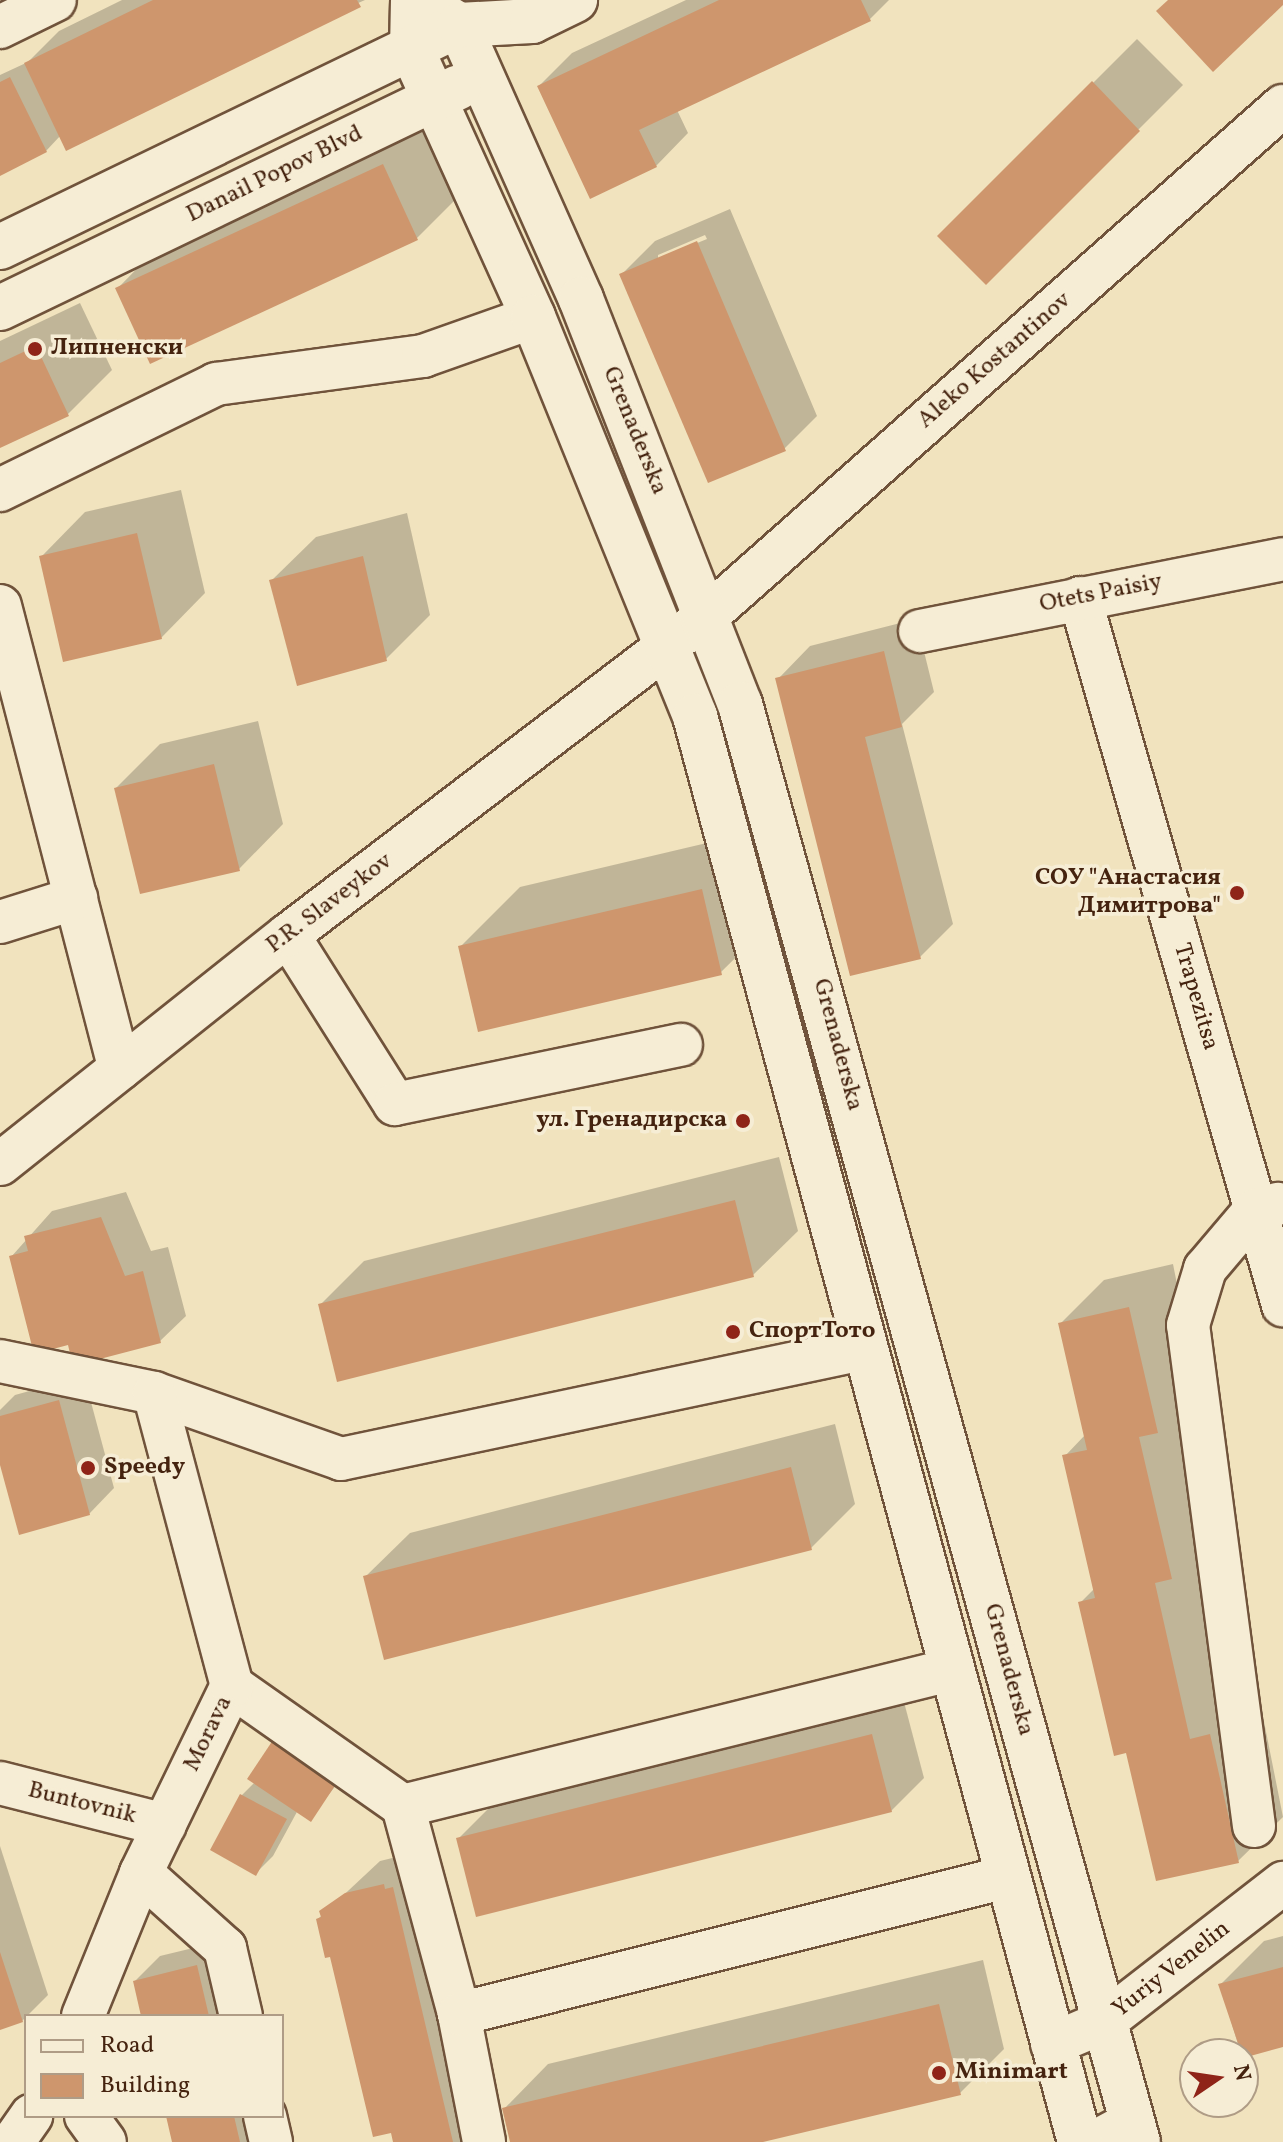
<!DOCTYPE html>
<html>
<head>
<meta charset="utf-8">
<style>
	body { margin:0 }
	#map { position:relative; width:1283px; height:2142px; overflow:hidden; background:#f1e3be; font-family:Vollkorn,serif }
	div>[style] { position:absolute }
	.shadow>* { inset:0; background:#0003 }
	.building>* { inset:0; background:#ce966d }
	.roads { filter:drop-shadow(2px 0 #70533b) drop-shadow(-2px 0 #70533b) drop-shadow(0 2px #70533b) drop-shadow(0 -2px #70533b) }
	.minor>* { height:42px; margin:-21px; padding:0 21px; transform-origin:21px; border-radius:21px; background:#f6edd5 }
	.tertiary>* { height:44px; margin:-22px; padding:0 22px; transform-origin:22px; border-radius:22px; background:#f6edd5 }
	.dots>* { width:22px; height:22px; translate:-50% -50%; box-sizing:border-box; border:4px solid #f6edd5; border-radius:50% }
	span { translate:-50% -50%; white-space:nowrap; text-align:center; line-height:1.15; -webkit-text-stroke:7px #f6edd5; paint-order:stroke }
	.street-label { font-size:24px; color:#45230f }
	.poi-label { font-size:24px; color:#45230f; font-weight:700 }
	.left { translate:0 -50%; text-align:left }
	.right { translate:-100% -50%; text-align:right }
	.legend { position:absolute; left:24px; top:2014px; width:260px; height:104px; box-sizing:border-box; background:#f6edd5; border:2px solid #af9c86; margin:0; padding:10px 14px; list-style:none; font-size:24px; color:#45230f }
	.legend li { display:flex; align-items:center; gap:16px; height:40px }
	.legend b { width:40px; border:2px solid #af9c86 }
	.north { position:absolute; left:1179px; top:2038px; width:80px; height:80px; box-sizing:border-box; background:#f6edd5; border:2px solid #af9c86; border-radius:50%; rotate:77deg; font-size:22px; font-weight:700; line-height:32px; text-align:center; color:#45230f }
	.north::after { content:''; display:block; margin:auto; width:28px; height:36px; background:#8f2418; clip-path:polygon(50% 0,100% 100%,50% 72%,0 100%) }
</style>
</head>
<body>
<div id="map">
	<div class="shadow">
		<i style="clip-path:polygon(122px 0,365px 0,61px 135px,46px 151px,0 173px,0 75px,28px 62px,59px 31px)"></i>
		<i style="clip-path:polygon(686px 0,889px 0,870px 19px,677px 110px,688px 133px,656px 166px,539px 86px,572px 53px)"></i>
		<i style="clip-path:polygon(1137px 39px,1183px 85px,986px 282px,940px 236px)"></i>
		<i style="clip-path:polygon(427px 121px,461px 194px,417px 238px,117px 289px,161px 244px)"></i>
		<i style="clip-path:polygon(evenodd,730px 209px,817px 416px,784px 449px,622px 274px,655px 241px,730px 209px,705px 235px,707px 239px,658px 259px,658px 255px,705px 235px)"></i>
		<i style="clip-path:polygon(80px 303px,112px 370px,68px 414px,0 446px,0 341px)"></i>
		<i style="clip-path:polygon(181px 490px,205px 593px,161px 638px,41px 557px,85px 512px)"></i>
		<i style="clip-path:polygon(407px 513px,430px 615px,386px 659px,271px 581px,316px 537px)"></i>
		<i style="clip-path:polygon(916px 619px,934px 692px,902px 724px,953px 924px,920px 957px,778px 679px,810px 646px)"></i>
		<i style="clip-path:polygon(258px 721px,283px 824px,239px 869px,116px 788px,160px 744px)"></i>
		<i style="clip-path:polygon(762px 830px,781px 913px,720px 973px,460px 947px,520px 887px)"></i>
		<i style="clip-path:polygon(779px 1157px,798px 1231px,753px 1275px,320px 1305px,364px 1261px)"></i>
		<i style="clip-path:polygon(126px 1192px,151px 1251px,168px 1247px,186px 1316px,160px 1341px,70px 1343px,11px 1257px,52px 1211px)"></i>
		<i style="clip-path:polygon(1173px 1264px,1283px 1817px,1238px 1861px,1128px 1750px,1080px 1603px,1095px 1588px,1065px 1456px,1085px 1435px,1060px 1324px,1104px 1280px)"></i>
		<i style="clip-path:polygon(84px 1376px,114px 1488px,89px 1514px,0 1457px,0 1410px,15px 1395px)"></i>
		<i style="clip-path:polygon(835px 1424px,855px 1504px,811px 1548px,365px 1577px,410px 1533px)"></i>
		<i style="clip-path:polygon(904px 1702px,924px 1778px,891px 1811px,458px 1839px,491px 1806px)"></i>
		<i style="clip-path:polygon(353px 1763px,310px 1819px,298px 1810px,273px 1856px,256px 1873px,212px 1849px,242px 1795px,255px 1782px)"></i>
		<i style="clip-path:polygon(0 1846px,48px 1995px,22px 2021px,0 2028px)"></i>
		<i style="clip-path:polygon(417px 1852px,487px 2142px,395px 2142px,318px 1919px,380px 1861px)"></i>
		<i style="clip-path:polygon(1283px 1936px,1283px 2045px,1241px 2054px,1220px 1985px,1264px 1941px)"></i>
		<i style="clip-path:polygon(222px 1941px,241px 2016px,143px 2016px,135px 1981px,160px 1956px)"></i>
		<i style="clip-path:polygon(983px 1960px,1004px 2049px,960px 2093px,754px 2142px,512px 2142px,504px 2109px,548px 2064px)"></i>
		<i style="clip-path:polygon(168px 2116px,265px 2116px,271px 2142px,174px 2142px)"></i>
	</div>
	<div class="building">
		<i style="clip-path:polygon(153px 0,357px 0,361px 7px,66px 151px,24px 63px)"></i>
		<i style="clip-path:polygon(719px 0,861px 0,871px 21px,639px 130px,657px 167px,590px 199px,537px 86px)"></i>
		<i style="clip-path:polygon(1168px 0,1283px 0,1283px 5px,1213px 72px,1156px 11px)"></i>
		<i style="clip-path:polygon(10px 77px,47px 152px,0 176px,0 82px)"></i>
		<i style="clip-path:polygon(1092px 81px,1140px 131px,986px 285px,937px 236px)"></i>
		<i style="clip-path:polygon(383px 164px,418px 240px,150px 364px,115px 288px)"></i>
		<i style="clip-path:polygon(697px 241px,786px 451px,708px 483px,619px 274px)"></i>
		<i style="clip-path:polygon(36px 346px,69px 416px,0 448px,0 363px)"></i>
		<i style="clip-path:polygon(137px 533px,162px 639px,63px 662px,39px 556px)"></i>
		<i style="clip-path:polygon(363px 556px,387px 661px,297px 686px,269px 580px)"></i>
		<i style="clip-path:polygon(884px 651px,902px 727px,865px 737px,921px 959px,850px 976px,775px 678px)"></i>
		<i style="clip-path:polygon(214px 764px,240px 871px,140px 894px,114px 788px)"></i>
		<i style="clip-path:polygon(702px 889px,722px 975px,478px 1032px,458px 946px)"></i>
		<i style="clip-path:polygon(735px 1200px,754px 1277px,337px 1382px,318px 1304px)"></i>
		<i style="clip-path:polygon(101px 1217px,125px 1276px,143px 1271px,161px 1343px,73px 1366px,68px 1345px,34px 1354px,9px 1256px,28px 1251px,24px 1236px)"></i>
		<i style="clip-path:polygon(1129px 1307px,1158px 1433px,1139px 1437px,1172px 1579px,1155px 1583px,1190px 1739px,1210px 1734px,1239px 1863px,1156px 1881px,1126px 1753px,1114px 1756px,1078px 1602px,1095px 1598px,1062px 1455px,1087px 1450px,1058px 1323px)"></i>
		<i style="clip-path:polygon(59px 1400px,90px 1515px,19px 1535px,0 1465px,0 1416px)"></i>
		<i style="clip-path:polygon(791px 1467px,812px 1550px,384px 1660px,363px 1576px)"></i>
		<i style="clip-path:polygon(281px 1728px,338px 1781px,311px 1822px,247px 1779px)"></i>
		<i style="clip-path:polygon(872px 1734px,892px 1812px,476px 1917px,456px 1838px)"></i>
		<i style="clip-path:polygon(240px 1794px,287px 1819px,256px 1876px,210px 1850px)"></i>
		<i style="clip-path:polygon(384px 1884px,385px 1889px,393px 1887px,453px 2142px,393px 2142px,391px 2133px,373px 2137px,330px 1957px,325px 1958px,316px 1919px,321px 1917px,319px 1911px,345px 1893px)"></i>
		<i style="clip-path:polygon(0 1952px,23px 2022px,0 2030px)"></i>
		<i style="clip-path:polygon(197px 1965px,209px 2016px,141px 2016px,133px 1981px)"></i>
		<i style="clip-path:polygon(1283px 1967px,1283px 2047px,1243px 2058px,1218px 1984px)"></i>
		<i style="clip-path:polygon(939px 2004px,961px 2095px,763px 2142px,510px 2142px,502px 2108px)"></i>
		<i style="clip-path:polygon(166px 2116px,234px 2116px,240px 2142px,172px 2142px)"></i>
	</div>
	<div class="roads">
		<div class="minor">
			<i style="left:0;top:27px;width:61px;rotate:-26.1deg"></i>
			<i style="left:0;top:490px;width:241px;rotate:-26.1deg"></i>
			<i style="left:216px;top:384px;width:209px;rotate:-7.7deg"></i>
			<i style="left:423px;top:356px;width:117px;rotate:-19.5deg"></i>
			<i style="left:1080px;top:598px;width:736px;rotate:73.98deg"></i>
			<i style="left:0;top:606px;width:478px;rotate:75.5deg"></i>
			<i style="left:920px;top:631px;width:370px;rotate:-11.2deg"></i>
			<i style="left:0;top:922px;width:80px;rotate:-17.5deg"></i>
			<i style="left:288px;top:935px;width:200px;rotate:57.7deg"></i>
			<i style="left:395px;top:1104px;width:292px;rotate:-11.7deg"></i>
			<i style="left:0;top:1164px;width:368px;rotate:-38.5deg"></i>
			<i style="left:288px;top:935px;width:528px;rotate:-37.3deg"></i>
			<i style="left:708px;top:615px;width:768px;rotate:-41.52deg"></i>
			<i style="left:0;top:1361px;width:157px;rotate:11.7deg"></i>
			<i style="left:154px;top:1393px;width:198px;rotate:19.4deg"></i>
			<i style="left:341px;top:1459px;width:532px;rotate:-11.92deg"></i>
			<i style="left:232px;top:1686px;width:209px;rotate:35.1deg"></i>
			<i style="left:403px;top:1806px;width:564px;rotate:-13.96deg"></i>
			<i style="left:0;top:1783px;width:170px;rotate:14.3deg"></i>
			<i style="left:403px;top:1806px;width:215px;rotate:74.9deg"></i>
			<i style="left:459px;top:2014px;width:130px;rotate:78.9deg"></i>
			<i style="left:1254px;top:1826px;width:505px;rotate:-97.5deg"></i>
			<i style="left:1188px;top:1325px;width:59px;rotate:-73.1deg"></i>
			<i style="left:1205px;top:1269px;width:77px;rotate:-49.7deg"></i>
			<i style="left:1255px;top:1210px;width:24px;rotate:-15deg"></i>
			<i style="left:141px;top:1873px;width:113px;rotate:41.8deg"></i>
			<i style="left:225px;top:1948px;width:70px;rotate:76.8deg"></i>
			<i style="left:459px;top:2014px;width:565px;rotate:-14.04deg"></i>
			<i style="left:83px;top:2016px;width:154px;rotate:-67.9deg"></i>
			<i style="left:141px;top:1873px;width:208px;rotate:-64.1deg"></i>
			<i style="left:232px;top:1686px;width:303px;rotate:-104.9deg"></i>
			<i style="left:1052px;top:2044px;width:56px;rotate:-22.9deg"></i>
			<i style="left:1104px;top:2022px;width:227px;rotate:-37.8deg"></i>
			<i style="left:86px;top:2116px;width:32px;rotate:54deg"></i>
			<i style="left:265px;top:2116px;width:27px;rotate:77deg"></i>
			<i style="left:13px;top:2142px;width:32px;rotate:-55deg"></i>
			<i style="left:1095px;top:2142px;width:42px;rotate:-28.4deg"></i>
		</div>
		<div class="tertiary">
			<i style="left:413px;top:0;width:50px;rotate:91.1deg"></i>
			<i style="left:412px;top:50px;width:293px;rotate:65.6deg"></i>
			<i style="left:533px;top:317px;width:431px;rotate:67.9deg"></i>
			<i style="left:695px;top:716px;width:1477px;rotate:74.89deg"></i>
			<i style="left:418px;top:0;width:48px;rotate:31.4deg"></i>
			<i style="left:459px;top:25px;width:300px;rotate:66deg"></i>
			<i style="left:581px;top:299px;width:435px;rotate:68.6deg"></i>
			<i style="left:740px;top:704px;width:1492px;rotate:74.53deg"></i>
			<i style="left:0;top:247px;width:510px;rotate:-25.81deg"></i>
			<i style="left:459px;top:25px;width:73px;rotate:-3.1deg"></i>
			<i style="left:532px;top:21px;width:48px;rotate:-26deg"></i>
			<i style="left:0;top:308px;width:509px;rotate:-25.71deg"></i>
		</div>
	</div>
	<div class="dots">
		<i style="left:35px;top:349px;background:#8f2418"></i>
		<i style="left:1237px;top:893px;background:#8f2418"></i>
		<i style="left:743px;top:1121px;background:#8f2418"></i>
		<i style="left:733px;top:1332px;background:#8f2418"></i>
		<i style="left:88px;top:1468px;background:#8f2418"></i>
		<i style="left:939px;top:2073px;background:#8f2418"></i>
	</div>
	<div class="street-label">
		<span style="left:275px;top:175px;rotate:-26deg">Danail Popov Blvd</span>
		<span style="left:995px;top:361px;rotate:-41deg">Aleko Kostantinov</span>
		<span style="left:634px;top:431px;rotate:68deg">Grenaderska</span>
		<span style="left:1101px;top:594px;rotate:-11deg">Otets Paisiy</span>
		<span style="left:330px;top:904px;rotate:-37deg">P.R. Slaveykov</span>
		<span style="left:1195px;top:997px;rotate:74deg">Trapezitsa</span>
		<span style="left:837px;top:1045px;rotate:75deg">Grenaderska</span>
		<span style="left:1008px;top:1670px;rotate:75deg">Grenaderska</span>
		<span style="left:209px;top:1734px;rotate:-64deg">Morava</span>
		<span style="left:82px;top:1804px;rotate:14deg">Buntovnik</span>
		<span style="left:1172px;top:1970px;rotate:-38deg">Yuriy Venelin</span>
	</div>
	<div class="poi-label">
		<span class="left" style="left:51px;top:349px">Липненски</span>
		<span class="right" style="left:1221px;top:893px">СОУ "Анастасия<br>Димитрова"</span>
		<span class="right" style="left:727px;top:1121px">ул. Гренадирска</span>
		<span class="left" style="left:749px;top:1332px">СпортТото</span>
		<span class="left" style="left:104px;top:1468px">Speedy</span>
		<span class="left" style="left:955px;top:2073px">Minimart</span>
	</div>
	<ul class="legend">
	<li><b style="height:10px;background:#f6edd5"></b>Road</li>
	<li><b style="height:22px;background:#ce966d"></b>Building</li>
	</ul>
	<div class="north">N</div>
</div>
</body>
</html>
